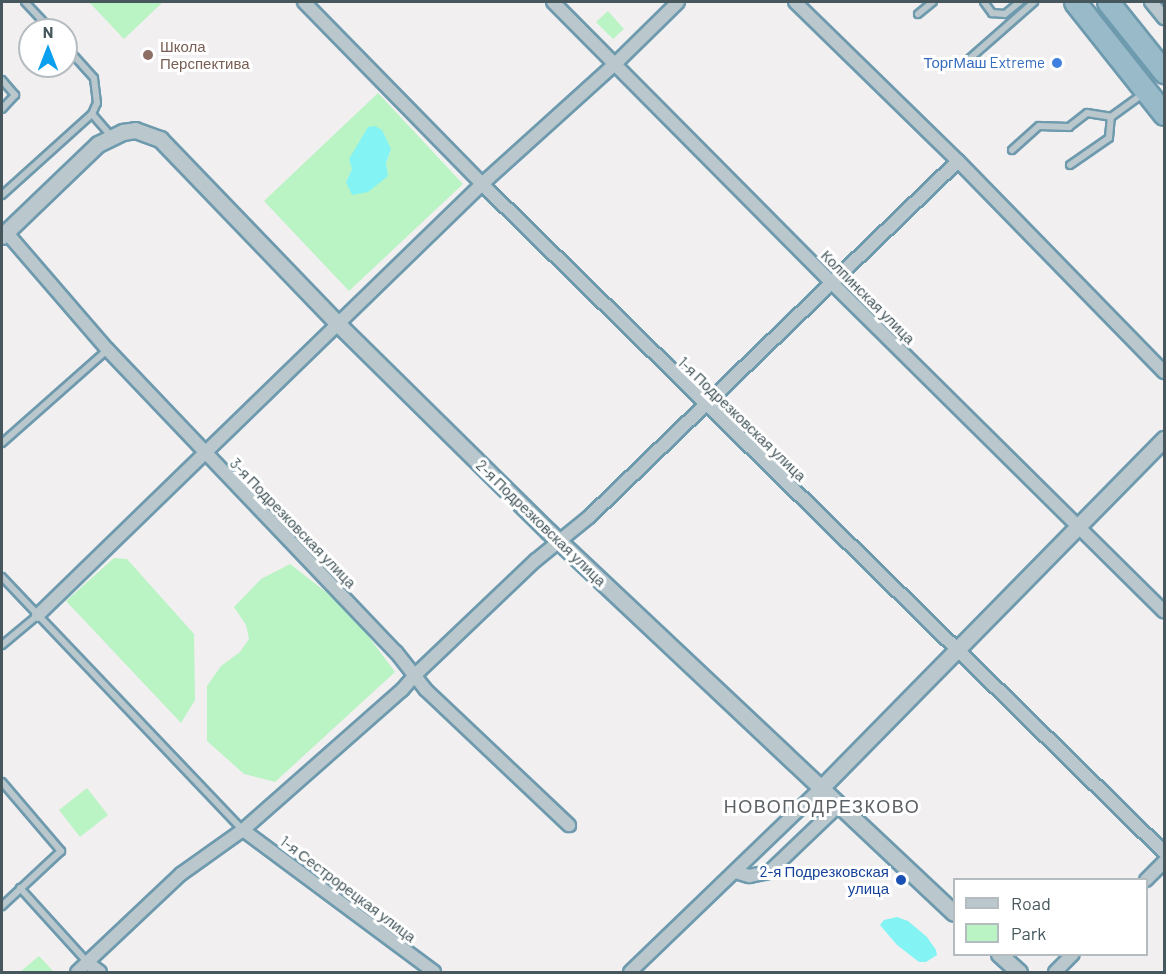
<!DOCTYPE html>
<html>
<head>
<meta charset="utf-8">
<style>
	body { margin:0 }
	#map { position:relative; width:1166px; height:974px; overflow:hidden; background:#f2eff0; font-family:Barlow,sans-serif }
	div>[style] { position:absolute }
	.green>* { inset:0; background:#baf3c4 }
	.water>* { inset:0; background:#84f3f3 }
	.roads { filter:drop-shadow(2px 0 #6e9aae) drop-shadow(-2px 0 #6e9aae) drop-shadow(0 2px #6e9aae) drop-shadow(0 -2px #6e9aae) }
	.service>* { height:6px; margin:-3px; padding:0 3px; transform-origin:3px; border-radius:3px; background:#bac8cd }
	.minor>* { height:12px; margin:-6px; padding:0 6px; transform-origin:6px; border-radius:6px; background:#bac8cd }
	.tertiary>* { height:15px; margin:-7.5px; padding:0 7.5px; transform-origin:7.5px; border-radius:7.5px; background:#bac8cd }
	.trunk>* { height:21px; margin:-10.5px; padding:0 10.5px; transform-origin:10.5px; border-radius:10.5px; background:#98bac9 }
	.dots>* { width:16px; height:16px; translate:-50% -50%; box-sizing:border-box; border:3px solid #fff; border-radius:50% }
	span { translate:-50% -50%; white-space:nowrap; text-align:center; line-height:1.15; -webkit-text-stroke:6px #fff; paint-order:stroke }
	.education-label { font-size:15px; color:#785e54 }
	.left { translate:0 -50%; text-align:left }
	.shop-label { font-size:15px; color:#366cbe }
	.right { translate:-100% -50%; text-align:right }
	.street-label { font-size:15px; color:#46585e }
	.transit-label { font-size:15px; color:#164399 }
	.quarter-label { font-size:18px; color:#5b6165; letter-spacing:1.5px }
	.frame { position:absolute; inset:0; border:3px solid #46585e; pointer-events:none }
	.legend { position:absolute; left:953px; top:878px; width:195px; height:78px; box-sizing:border-box; background:#fff; border:2px solid #b5bcbf; margin:0; padding:8px 10px; list-style:none; font-size:18px; color:#46585e }
	.legend li { display:flex; align-items:center; gap:12px; height:30px }
	.legend b { width:30px; border:2px solid #b5bcbf }
	.north { position:absolute; left:18px; top:18px; width:60px; height:60px; box-sizing:border-box; background:#fff; border:2px solid #b5bcbf; border-radius:50%; rotate:0deg; font-size:16px; font-weight:700; line-height:24px; text-align:center; color:#46585e }
	.north::after { content:''; display:block; margin:auto; width:21px; height:27px; background:#0b9ff0; clip-path:polygon(50% 0,100% 100%,50% 72%,0 100%) }
</style>
</head>
<body>
<div id="map">
	<div class="green">
		<i style="clip-path:polygon(89px 2px,163px 2px,124px 39px)"></i>
		<i style="clip-path:polygon(608px 11px,624px 29px,613px 39px,596px 22px)"></i>
		<i style="clip-path:polygon(evenodd,378px 93px,463px 184px,349px 291px,264px 201px,378px 93px,391px 149px,386px 163px,346px 182px,352px 169px,391px 149px)"></i>
		<i style="clip-path:polygon(114px 558px,127px 559px,194px 634px,195px 700px,181px 723px,66px 601px)"></i>
		<i style="clip-path:polygon(290px 564px,326px 592px,363px 629px,395px 672px,275px 782px,244px 774px,207px 741px,207px 686px,221px 666px,240px 652px,249px 639px,246px 625px,234px 607px,261px 579px)"></i>
		<i style="clip-path:polygon(87px 788px,108px 815px,80px 837px,59px 810px)"></i>
		<i style="clip-path:polygon(39px 956px,54px 972px,20px 972px)"></i>
	</div>
	<div class="water">
		<i style="clip-path:polygon(375px 126px,382px 130px,391px 149px,386px 163px,388px 176px,368px 192px,352px 195px,346px 182px,352px 169px,349px 159px,368px 127px)"></i>
		<i style="clip-path:polygon(897px 917px,908px 921px,927px 937px,936px 950px,937px 955px,926px 962px,919px 962px,897px 945px,880px 925px,884px 920px)"></i>
	</div>
	<div class="roads">
		<div class="service">
			<i style="left:25px;top:2px;width:38px;rotate:47deg"></i>
			<i style="left:984px;top:2px;width:14px;rotate:54deg"></i>
			<i style="left:992px;top:13px;width:13px;rotate:4deg"></i>
			<i style="left:1005px;top:14px;width:19px;rotate:-39deg"></i>
			<i style="left:918px;top:14px;width:19px;rotate:-39deg"></i>
			<i style="left:968px;top:60px;width:88px;rotate:-41.3deg"></i>
			<i style="left:2px;top:80px;width:20px;rotate:49deg"></i>
			<i style="left:15px;top:95px;width:19px;rotate:133deg"></i>
			<i style="left:92px;top:114px;width:29px;rotate:49deg"></i>
			<i style="left:1012px;top:150px;width:36px;rotate:-42deg"></i>
			<i style="left:1039px;top:126px;width:30px;rotate:2deg"></i>
			<i style="left:1069px;top:127px;width:23px;rotate:-38deg"></i>
			<i style="left:1087px;top:113px;width:24px;rotate:9deg"></i>
			<i style="left:1111px;top:117px;width:39px;rotate:-36deg"></i>
			<i style="left:1070px;top:165px;width:47px;rotate:-34.7deg"></i>
			<i style="left:1109px;top:138px;width:21px;rotate:-85deg"></i>
			<i style="left:2px;top:195px;width:121px;rotate:-42deg"></i>
			<i style="left:92px;top:114px;width:12px;rotate:-66deg"></i>
			<i style="left:97px;top:103px;width:25px;rotate:-97deg"></i>
			<i style="left:94px;top:78px;width:42px;rotate:-132.1deg"></i>
			<i style="left:2px;top:443px;width:140px;rotate:-41.5deg"></i>
			<i style="left:2px;top:577px;width:52px;rotate:46.5deg"></i>
			<i style="left:38px;top:615px;width:47px;rotate:140.2deg"></i>
			<i style="left:38px;top:615px;width:297px;rotate:46.4deg"></i>
			<i style="left:2px;top:782px;width:91px;rotate:49.5deg"></i>
			<i style="left:61px;top:851px;width:81px;rotate:137deg"></i>
			<i style="left:20px;top:888px;width:101px;rotate:47.8deg"></i>
		</div>
		<div class="minor">
			<i style="left:304px;top:2px;width:255px;rotate:45.6deg"></i>
			<i style="left:482px;top:184px;width:955px;rotate:44.41deg"></i>
			<i style="left:553px;top:2px;width:396px;rotate:45.2deg"></i>
			<i style="left:832px;top:283px;width:467px;rotate:44.7deg"></i>
			<i style="left:795px;top:2px;width:228px;rotate:44.3deg"></i>
			<i style="left:958px;top:161px;width:295px;rotate:45.7deg"></i>
			<i style="left:1151px;top:2px;width:21px;rotate:51deg"></i>
			<i style="left:6px;top:232px;width:155px;rotate:49.2deg"></i>
			<i style="left:107px;top:349px;width:419px;rotate:46.4deg"></i>
			<i style="left:396px;top:652px;width:48px;rotate:51.7deg"></i>
			<i style="left:426px;top:690px;width:197px;rotate:43.4deg"></i>
			<i style="left:38px;top:615px;width:619px;rotate:-44.15deg"></i>
			<i style="left:482px;top:184px;width:179px;rotate:-42.1deg"></i>
			<i style="left:615px;top:64px;width:88px;rotate:-44.5deg"></i>
			<i style="left:243px;top:830px;width:238px;rotate:36.6deg"></i>
			<i style="left:735px;top:872px;width:15px;rotate:16deg"></i>
			<i style="left:749px;top:876px;width:20px;rotate:-11deg"></i>
			<i style="left:769px;top:872px;width:97px;rotate:-43.7deg"></i>
			<i style="left:1146px;top:880px;width:25px;rotate:-45deg"></i>
			<i style="left:88px;top:963px;width:15px;rotate:37deg"></i>
			<i style="left:77px;top:972px;width:143px;rotate:-43.3deg"></i>
			<i style="left:181px;top:874px;width:76px;rotate:-35.4deg"></i>
			<i style="left:243px;top:830px;width:212px;rotate:-41.4deg"></i>
			<i style="left:402px;top:690px;width:18px;rotate:-49deg"></i>
			<i style="left:414px;top:676px;width:168px;rotate:-43.6deg"></i>
			<i style="left:536px;top:560px;width:68px;rotate:-39.1deg"></i>
			<i style="left:589px;top:517px;width:513px;rotate:-43.97deg"></i>
			<i style="left:630px;top:972px;width:264px;rotate:-43.9deg"></i>
			<i style="left:1055px;top:972px;width:25px;rotate:-45deg"></i>
		</div>
		<div class="tertiary">
			<i style="left:2px;top:236px;width:133px;rotate:-43.8deg"></i>
			<i style="left:98px;top:144px;width:28px;rotate:-26deg"></i>
			<i style="left:123px;top:132px;width:12px;rotate:-9deg"></i>
			<i style="left:135px;top:130px;width:27px;rotate:20deg"></i>
			<i style="left:160px;top:139px;width:255px;rotate:46.1deg"></i>
			<i style="left:337px;top:323px;width:296px;rotate:44.6deg"></i>
			<i style="left:548px;top:531px;width:557px;rotate:43.26deg"></i>
			<i style="left:820px;top:789px;width:491px;rotate:-45.5deg"></i>
			<i style="left:999px;top:954px;width:27px;rotate:42deg"></i>
		</div>
		<div class="trunk">
			<i style="left:1075px;top:2px;width:143px;rotate:51.5deg"></i>
			<i style="left:1108px;top:2px;width:90px;rotate:51.3deg"></i>
		</div>
	</div>
	<div class="dots">
		<i style="left:148px;top:55px;background:#8d6e63"></i>
		<i style="left:1057px;top:63px;background:#3f7fe0"></i>
		<i style="left:901px;top:880px;background:#1a4fb4"></i>
	</div>
	<div class="education-label">
		<span class="left" style="left:160px;top:55px">Школа<br>Перспектива</span>
	</div>
	<div class="shop-label">
		<span class="right" style="left:1045px;top:63px">ТоргМаш Extreme</span>
	</div>
	<div class="street-label">
		<span style="left:868px;top:297px;rotate:45deg">Колпинская улица</span>
		<span style="left:742px;top:419px;rotate:44deg">1-я Подрезковская улица</span>
		<span style="left:293px;top:523px;rotate:46deg">3-я Подрезковская улица</span>
		<span style="left:541px;top:523px;rotate:44deg">2-я Подрезковская улица</span>
		<span style="left:348px;top:889px;rotate:37deg">1-я Сестрорецкая улица</span>
	</div>
	<div class="transit-label">
		<span class="right" style="left:889px;top:880px">2-я Подрезковская<br>улица</span>
	</div>
	<div class="quarter-label">
		<span style="left:822px;top:806px">НОВОПОДРЕЗКОВО</span>
	</div>
	<div class="frame"></div>
	<ul class="legend">
	<li><b style="height:8px;background:#bac8cd"></b>Road</li>
	<li><b style="height:16px;background:#baf3c4"></b>Park</li>
	</ul>
	<div class="north">N</div>
</div>
</body>
</html>
